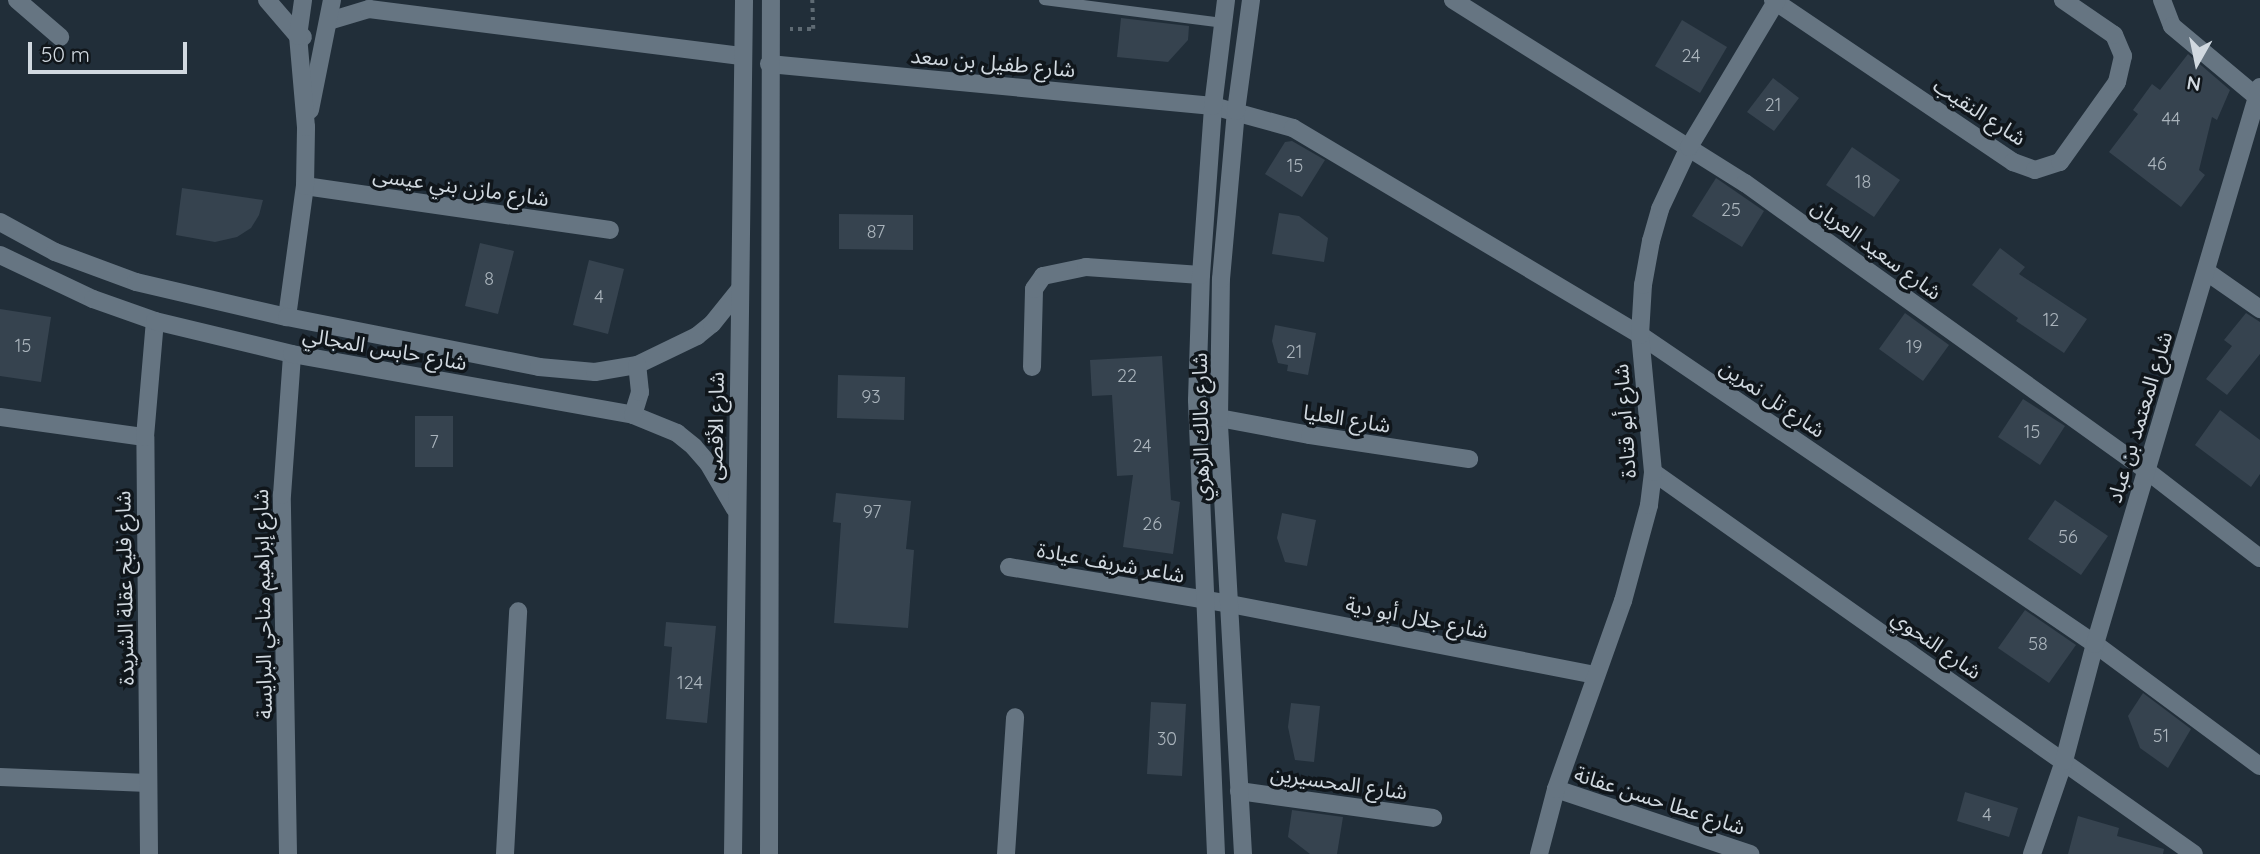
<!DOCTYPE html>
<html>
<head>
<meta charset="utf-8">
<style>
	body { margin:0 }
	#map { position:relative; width:2260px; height:854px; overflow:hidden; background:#212e39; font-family:Quicksand,"Noto Sans Arabic",sans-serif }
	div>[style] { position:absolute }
	.building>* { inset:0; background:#36434f }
	.path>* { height:3.5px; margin-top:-1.75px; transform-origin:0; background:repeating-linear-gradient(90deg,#5e6a73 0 3.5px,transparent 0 8.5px) }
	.service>* { height:10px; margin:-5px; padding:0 5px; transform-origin:5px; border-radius:5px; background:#667582 }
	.minor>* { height:18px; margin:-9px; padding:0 9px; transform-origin:9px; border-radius:9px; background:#667582 }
	.tertiary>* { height:18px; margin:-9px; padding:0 9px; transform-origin:9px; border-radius:9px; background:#667582 }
	.secondary>* { height:18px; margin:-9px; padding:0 9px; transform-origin:9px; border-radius:9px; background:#667582 }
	span { translate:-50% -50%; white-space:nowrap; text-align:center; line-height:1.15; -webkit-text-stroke:7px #10161b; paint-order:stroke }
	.number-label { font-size:18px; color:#aab4bc }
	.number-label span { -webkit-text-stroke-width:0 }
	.street-label { font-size:21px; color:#d1d9e0 }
	.north { position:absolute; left:2162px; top:28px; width:70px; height:70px; -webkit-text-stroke:5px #10161b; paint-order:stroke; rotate:189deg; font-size:19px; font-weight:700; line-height:28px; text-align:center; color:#d1d9e0 }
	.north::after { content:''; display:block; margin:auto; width:24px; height:32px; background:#d1d9e0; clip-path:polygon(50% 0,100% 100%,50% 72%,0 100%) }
	.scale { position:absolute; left:28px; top:42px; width:159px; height:32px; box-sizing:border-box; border:4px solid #d1d9e0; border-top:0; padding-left:9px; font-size:21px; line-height:24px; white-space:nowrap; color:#d1d9e0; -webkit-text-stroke:5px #10161b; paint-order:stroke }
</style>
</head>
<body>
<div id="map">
	<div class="building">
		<i style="clip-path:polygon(1121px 18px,1189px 26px,1188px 40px,1168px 62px,1117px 57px)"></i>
		<i style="clip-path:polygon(1682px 20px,1727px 47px,1700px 93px,1655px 66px)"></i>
		<i style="clip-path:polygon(2188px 54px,2230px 90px,2217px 120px,2212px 117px,2199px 170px,2205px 175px,2181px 207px,2109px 152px,2138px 114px,2133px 110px,2152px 84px,2160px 90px)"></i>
		<i style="clip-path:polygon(1773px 78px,1799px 98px,1774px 131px,1747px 112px)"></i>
		<i style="clip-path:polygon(1292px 141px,1325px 160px,1302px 197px,1265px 174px,1285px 142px)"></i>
		<i style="clip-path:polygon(1852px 147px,1900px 180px,1874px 217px,1826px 185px)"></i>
		<i style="clip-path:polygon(1716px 178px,1764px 211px,1742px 247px,1692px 216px)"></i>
		<i style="clip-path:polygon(182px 188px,263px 200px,259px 215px,251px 228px,237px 237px,215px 242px,176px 235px)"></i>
		<i style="clip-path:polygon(1279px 213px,1299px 216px,1328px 238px,1324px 262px,1272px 254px)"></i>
		<i style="clip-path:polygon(839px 214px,913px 215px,913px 250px,839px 249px)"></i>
		<i style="clip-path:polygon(480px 243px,514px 251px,498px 314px,465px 306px)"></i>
		<i style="clip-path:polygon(2000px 248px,2025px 267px,2019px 274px,2087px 319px,2064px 353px,2016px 321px,2018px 318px,1972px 285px)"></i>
		<i style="clip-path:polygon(589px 260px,624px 269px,608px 334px,573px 325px)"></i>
		<i style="clip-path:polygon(0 309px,51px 317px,41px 382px,0 376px)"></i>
		<i style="clip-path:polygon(1905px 313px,1949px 345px,1923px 381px,1879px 349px)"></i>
		<i style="clip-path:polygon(2246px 313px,2260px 322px,2260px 354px,2227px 395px,2206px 379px,2232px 346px,2224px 340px)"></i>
		<i style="clip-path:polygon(1275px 325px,1316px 333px,1308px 375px,1287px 371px,1288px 365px,1278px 363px,1272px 341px)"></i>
		<i style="clip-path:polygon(1162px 356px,1171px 500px,1180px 502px,1173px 554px,1123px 547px,1133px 475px,1117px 476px,1112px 395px,1092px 396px,1090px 360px)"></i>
		<i style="clip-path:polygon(838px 375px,905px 377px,904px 420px,837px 418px)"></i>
		<i style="clip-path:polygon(2023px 399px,2065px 426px,2040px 465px,1998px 437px)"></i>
		<i style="clip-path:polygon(2220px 410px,2260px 440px,2260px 474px,2251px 487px,2195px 445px)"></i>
		<i style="clip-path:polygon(415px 416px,453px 416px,453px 467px,415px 467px)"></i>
		<i style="clip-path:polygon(836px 493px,911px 501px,906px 549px,914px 550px,908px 628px,834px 623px,841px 523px,833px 522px)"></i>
		<i style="clip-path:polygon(2055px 500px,2108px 536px,2081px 575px,2028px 539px)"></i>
		<i style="clip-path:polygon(1282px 513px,1316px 520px,1307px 566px,1285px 562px,1277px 538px)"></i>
		<i style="clip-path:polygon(2025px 610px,2076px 645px,2049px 683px,1998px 648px)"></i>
		<i style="clip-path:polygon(666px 622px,716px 626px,707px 723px,666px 719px,672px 647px,664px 646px)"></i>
		<i style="clip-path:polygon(2143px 693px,2191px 729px,2168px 768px,2140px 748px,2128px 716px)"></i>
		<i style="clip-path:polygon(1151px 702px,1186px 704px,1182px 776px,1147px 774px)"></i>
		<i style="clip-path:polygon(1291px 703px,1320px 706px,1314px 762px,1295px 760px,1288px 727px)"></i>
		<i style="clip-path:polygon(1965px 792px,2018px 808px,2009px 837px,1957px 821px)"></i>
		<i style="clip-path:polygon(1292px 810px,1343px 817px,1337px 854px,1310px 854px,1288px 837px)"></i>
		<i style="clip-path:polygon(2078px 816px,2119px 828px,2117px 836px,2164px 849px,2163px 854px,2068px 854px)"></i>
	</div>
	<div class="path">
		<i style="left:790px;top:29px;width:23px"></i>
		<i style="left:813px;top:29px;width:29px;rotate:-92deg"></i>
	</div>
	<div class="service">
		<i style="left:1044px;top:0;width:180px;rotate:7.3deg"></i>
	</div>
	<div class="minor">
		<i style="left:17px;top:0;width:57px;rotate:40.7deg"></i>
		<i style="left:267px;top:0;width:48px;rotate:49.3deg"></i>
		<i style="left:298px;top:36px;width:5px;rotate:11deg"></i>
		<i style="left:1453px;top:0;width:345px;rotate:32.1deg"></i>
		<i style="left:1745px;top:183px;width:493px;rotate:35.6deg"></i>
		<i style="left:2146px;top:470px;width:144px;rotate:37.7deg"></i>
		<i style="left:1773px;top:0;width:290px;rotate:34deg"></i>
		<i style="left:2013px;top:162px;width:23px;rotate:20deg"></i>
		<i style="left:2035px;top:170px;width:26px;rotate:-18deg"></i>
		<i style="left:2060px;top:162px;width:98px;rotate:-54.5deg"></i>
		<i style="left:2117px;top:82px;width:27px;rotate:-77deg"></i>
		<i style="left:2123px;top:56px;width:23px;rotate:-113deg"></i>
		<i style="left:2114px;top:35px;width:62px;rotate:-145.5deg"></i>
		<i style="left:2162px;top:0;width:28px;rotate:69deg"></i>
		<i style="left:2172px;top:26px;width:111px;rotate:39.9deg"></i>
		<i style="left:329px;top:21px;width:42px;rotate:-16.7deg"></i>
		<i style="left:369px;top:9px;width:377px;rotate:7.2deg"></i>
		<i style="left:769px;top:64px;width:446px;rotate:5.4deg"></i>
		<i style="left:1213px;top:106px;width:83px;rotate:15.4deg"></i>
		<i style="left:1293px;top:128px;width:404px;rotate:30.8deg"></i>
		<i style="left:1640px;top:335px;width:550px;rotate:34.18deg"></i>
		<i style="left:2095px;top:644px;width:205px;rotate:36.5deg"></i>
		<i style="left:310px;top:110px;width:112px;rotate:-78.7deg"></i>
		<i style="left:305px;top:186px;width:308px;rotate:8.2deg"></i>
		<i style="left:2207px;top:272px;width:65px;rotate:34.9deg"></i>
		<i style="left:287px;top:317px;width:132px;rotate:-82.2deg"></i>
		<i style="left:305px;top:186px;width:59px;rotate:-89deg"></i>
		<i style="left:306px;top:127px;width:91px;rotate:-95deg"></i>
		<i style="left:298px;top:36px;width:36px;rotate:-82deg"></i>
		<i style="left:1032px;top:367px;width:78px;rotate:-88.5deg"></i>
		<i style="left:1034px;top:289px;width:16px;rotate:-55deg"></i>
		<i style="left:1043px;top:276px;width:44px;rotate:-11.8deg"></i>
		<i style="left:1086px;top:267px;width:115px;rotate:4deg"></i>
		<i style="left:0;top:417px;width:146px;rotate:7.9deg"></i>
		<i style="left:1219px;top:418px;width:93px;rotate:10.6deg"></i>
		<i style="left:1310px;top:435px;width:161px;rotate:8.6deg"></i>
		<i style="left:1653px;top:472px;width:662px;rotate:35.23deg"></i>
		<i style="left:1009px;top:567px;width:224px;rotate:9.5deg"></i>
		<i style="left:1230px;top:604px;width:372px;rotate:11deg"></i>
		<i style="left:0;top:777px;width:148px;rotate:2.3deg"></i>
		<i style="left:1556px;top:789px;width:205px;rotate:18.5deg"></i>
		<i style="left:1239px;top:791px;width:196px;rotate:7.9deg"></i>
		<i style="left:149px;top:854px;width:417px;rotate:-90.5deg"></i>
		<i style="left:145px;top:437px;width:116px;rotate:-85.1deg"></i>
		<i style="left:288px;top:854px;width:359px;rotate:-91deg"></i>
		<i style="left:282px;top:495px;width:141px;rotate:-85.9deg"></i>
		<i style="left:505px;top:854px;width:243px;rotate:-86.9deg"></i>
		<i style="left:1006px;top:854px;width:137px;rotate:-86.2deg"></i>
		<i style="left:1539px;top:854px;width:67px;rotate:-75.3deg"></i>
		<i style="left:1556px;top:789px;width:200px;rotate:-70.4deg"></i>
		<i style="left:1623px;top:601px;width:99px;rotate:-74.8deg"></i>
		<i style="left:1649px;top:505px;width:33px;rotate:-83deg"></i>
		<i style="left:1653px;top:472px;width:138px;rotate:-95.4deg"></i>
		<i style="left:1640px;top:335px;width:50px;rotate:-86.6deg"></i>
		<i style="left:1643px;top:285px;width:45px;rotate:-79.7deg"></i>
		<i style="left:1651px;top:241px;width:33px;rotate:-74deg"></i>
		<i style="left:1660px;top:209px;width:68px;rotate:-64.9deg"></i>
		<i style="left:1689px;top:147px;width:171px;rotate:-59.1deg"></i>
		<i style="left:2032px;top:854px;width:98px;rotate:-71deg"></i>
		<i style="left:2064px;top:761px;width:121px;rotate:-75.2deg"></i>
		<i style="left:2095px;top:644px;width:581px;rotate:-73.5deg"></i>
	</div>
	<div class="tertiary">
		<i style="left:0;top:222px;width:63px;rotate:28.6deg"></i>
		<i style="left:55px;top:252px;width:86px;rotate:20.3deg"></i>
		<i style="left:136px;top:282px;width:155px;rotate:13.1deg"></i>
		<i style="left:287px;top:317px;width:257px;rotate:11.2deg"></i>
		<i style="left:539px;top:367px;width:56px;rotate:5.1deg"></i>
		<i style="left:595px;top:372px;width:43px;rotate:-9.5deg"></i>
		<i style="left:637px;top:365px;width:67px;rotate:-25.8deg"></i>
		<i style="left:697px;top:336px;width:19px;rotate:-39deg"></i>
		<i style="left:712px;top:324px;width:45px;rotate:-51.3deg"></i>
		<i style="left:0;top:255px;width:103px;rotate:25.3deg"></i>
		<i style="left:93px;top:299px;width:66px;rotate:19.5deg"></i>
		<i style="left:155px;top:321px;width:141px;rotate:13.5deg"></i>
		<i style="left:292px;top:354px;width:346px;rotate:10.1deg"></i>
		<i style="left:633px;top:415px;width:48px;rotate:22.2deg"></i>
		<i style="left:677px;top:433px;width:22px;rotate:39deg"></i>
		<i style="left:694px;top:447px;width:21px;rotate:49deg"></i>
		<i style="left:708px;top:463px;width:53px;rotate:59.6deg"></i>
		<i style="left:633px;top:415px;width:24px;rotate:-73deg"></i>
		<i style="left:640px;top:392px;width:27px;rotate:-96deg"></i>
		<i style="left:1216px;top:854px;width:454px;rotate:-92.4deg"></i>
		<i style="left:1197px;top:400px;width:125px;rotate:-88.2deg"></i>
		<i style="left:1201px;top:275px;width:169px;rotate:-85.9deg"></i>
		<i style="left:1213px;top:106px;width:107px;rotate:-83deg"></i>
		<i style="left:1243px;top:854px;width:437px;rotate:-93.2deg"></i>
		<i style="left:1219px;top:418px;width:139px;rotate:-89.2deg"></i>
		<i style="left:1221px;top:279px;width:169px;rotate:-84.9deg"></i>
		<i style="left:1236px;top:111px;width:112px;rotate:-82.3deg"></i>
	</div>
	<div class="secondary">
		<i style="left:733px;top:854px;width:854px;rotate:-89.26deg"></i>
		<i style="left:769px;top:854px;width:854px;rotate:-89.87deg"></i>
	</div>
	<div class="number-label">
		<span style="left:1691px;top:56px">24</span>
		<span style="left:1773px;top:105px">21</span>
		<span style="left:2171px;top:119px">44</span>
		<span style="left:2157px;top:164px">46</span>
		<span style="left:1295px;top:166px">15</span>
		<span style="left:1863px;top:182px">18</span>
		<span style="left:1731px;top:210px">25</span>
		<span style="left:876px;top:232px">87</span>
		<span style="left:489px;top:279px">8</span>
		<span style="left:599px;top:297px">4</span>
		<span style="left:2051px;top:320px">12</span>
		<span style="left:23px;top:346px">15</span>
		<span style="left:1914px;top:347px">19</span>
		<span style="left:1294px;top:352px">21</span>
		<span style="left:1127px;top:376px">22</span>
		<span style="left:871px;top:397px">93</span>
		<span style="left:2032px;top:432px">15</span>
		<span style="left:434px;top:442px">7</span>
		<span style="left:1142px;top:446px">24</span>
		<span style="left:872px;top:512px">97</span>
		<span style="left:1152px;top:524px">26</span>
		<span style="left:2068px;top:537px">56</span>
		<span style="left:2038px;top:644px">58</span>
		<span style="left:690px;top:683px">124</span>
		<span style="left:2161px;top:736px">51</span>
		<span style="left:1167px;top:739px">30</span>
		<span style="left:1987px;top:815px">4</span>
	</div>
	<div class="street-label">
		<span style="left:993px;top:62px;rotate:5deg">شارع طفيل بن سعد</span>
		<span style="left:1980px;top:111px;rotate:33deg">شارع النقيب</span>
		<span style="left:461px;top:186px;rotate:8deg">شارع مازن بني عيسى</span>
		<span style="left:1877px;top:249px;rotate:36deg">شارع سعيد العريان</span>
		<span style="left:385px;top:348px;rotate:10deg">شارع حابس المجالي</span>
		<span style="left:1773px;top:398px;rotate:34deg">شارع تل نمرين</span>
		<span style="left:2139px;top:417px;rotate:-73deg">شارع المعتمد بن عباد</span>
		<span style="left:1347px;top:418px;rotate:9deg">شارع العليا</span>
		<span style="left:1624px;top:421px;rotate:-94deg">شارع أبو قتادة</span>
		<span style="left:715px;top:426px;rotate:-89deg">شارع الأقصى</span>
		<span style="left:1200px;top:427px;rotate:-91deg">شارع مالك الزهري</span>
		<span style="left:1111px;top:562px;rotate:10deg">شاعر شريف عيادة</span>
		<span style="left:124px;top:588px;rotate:-91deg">شارع فليح عقلة الشريدة</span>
		<span style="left:262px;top:604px;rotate:-91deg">شارع إبراهيم مناحي البرايسة</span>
		<span style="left:1417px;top:617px;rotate:11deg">شارع جلال أبو دية</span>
		<span style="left:1937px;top:644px;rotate:35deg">شارع النحوي</span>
		<span style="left:1339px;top:782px;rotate:8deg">شارع المحسيرين</span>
		<span style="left:1660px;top:800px;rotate:18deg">شارع عطا حسن عفانة</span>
	</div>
	<div class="north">N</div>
	<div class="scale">50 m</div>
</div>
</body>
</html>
